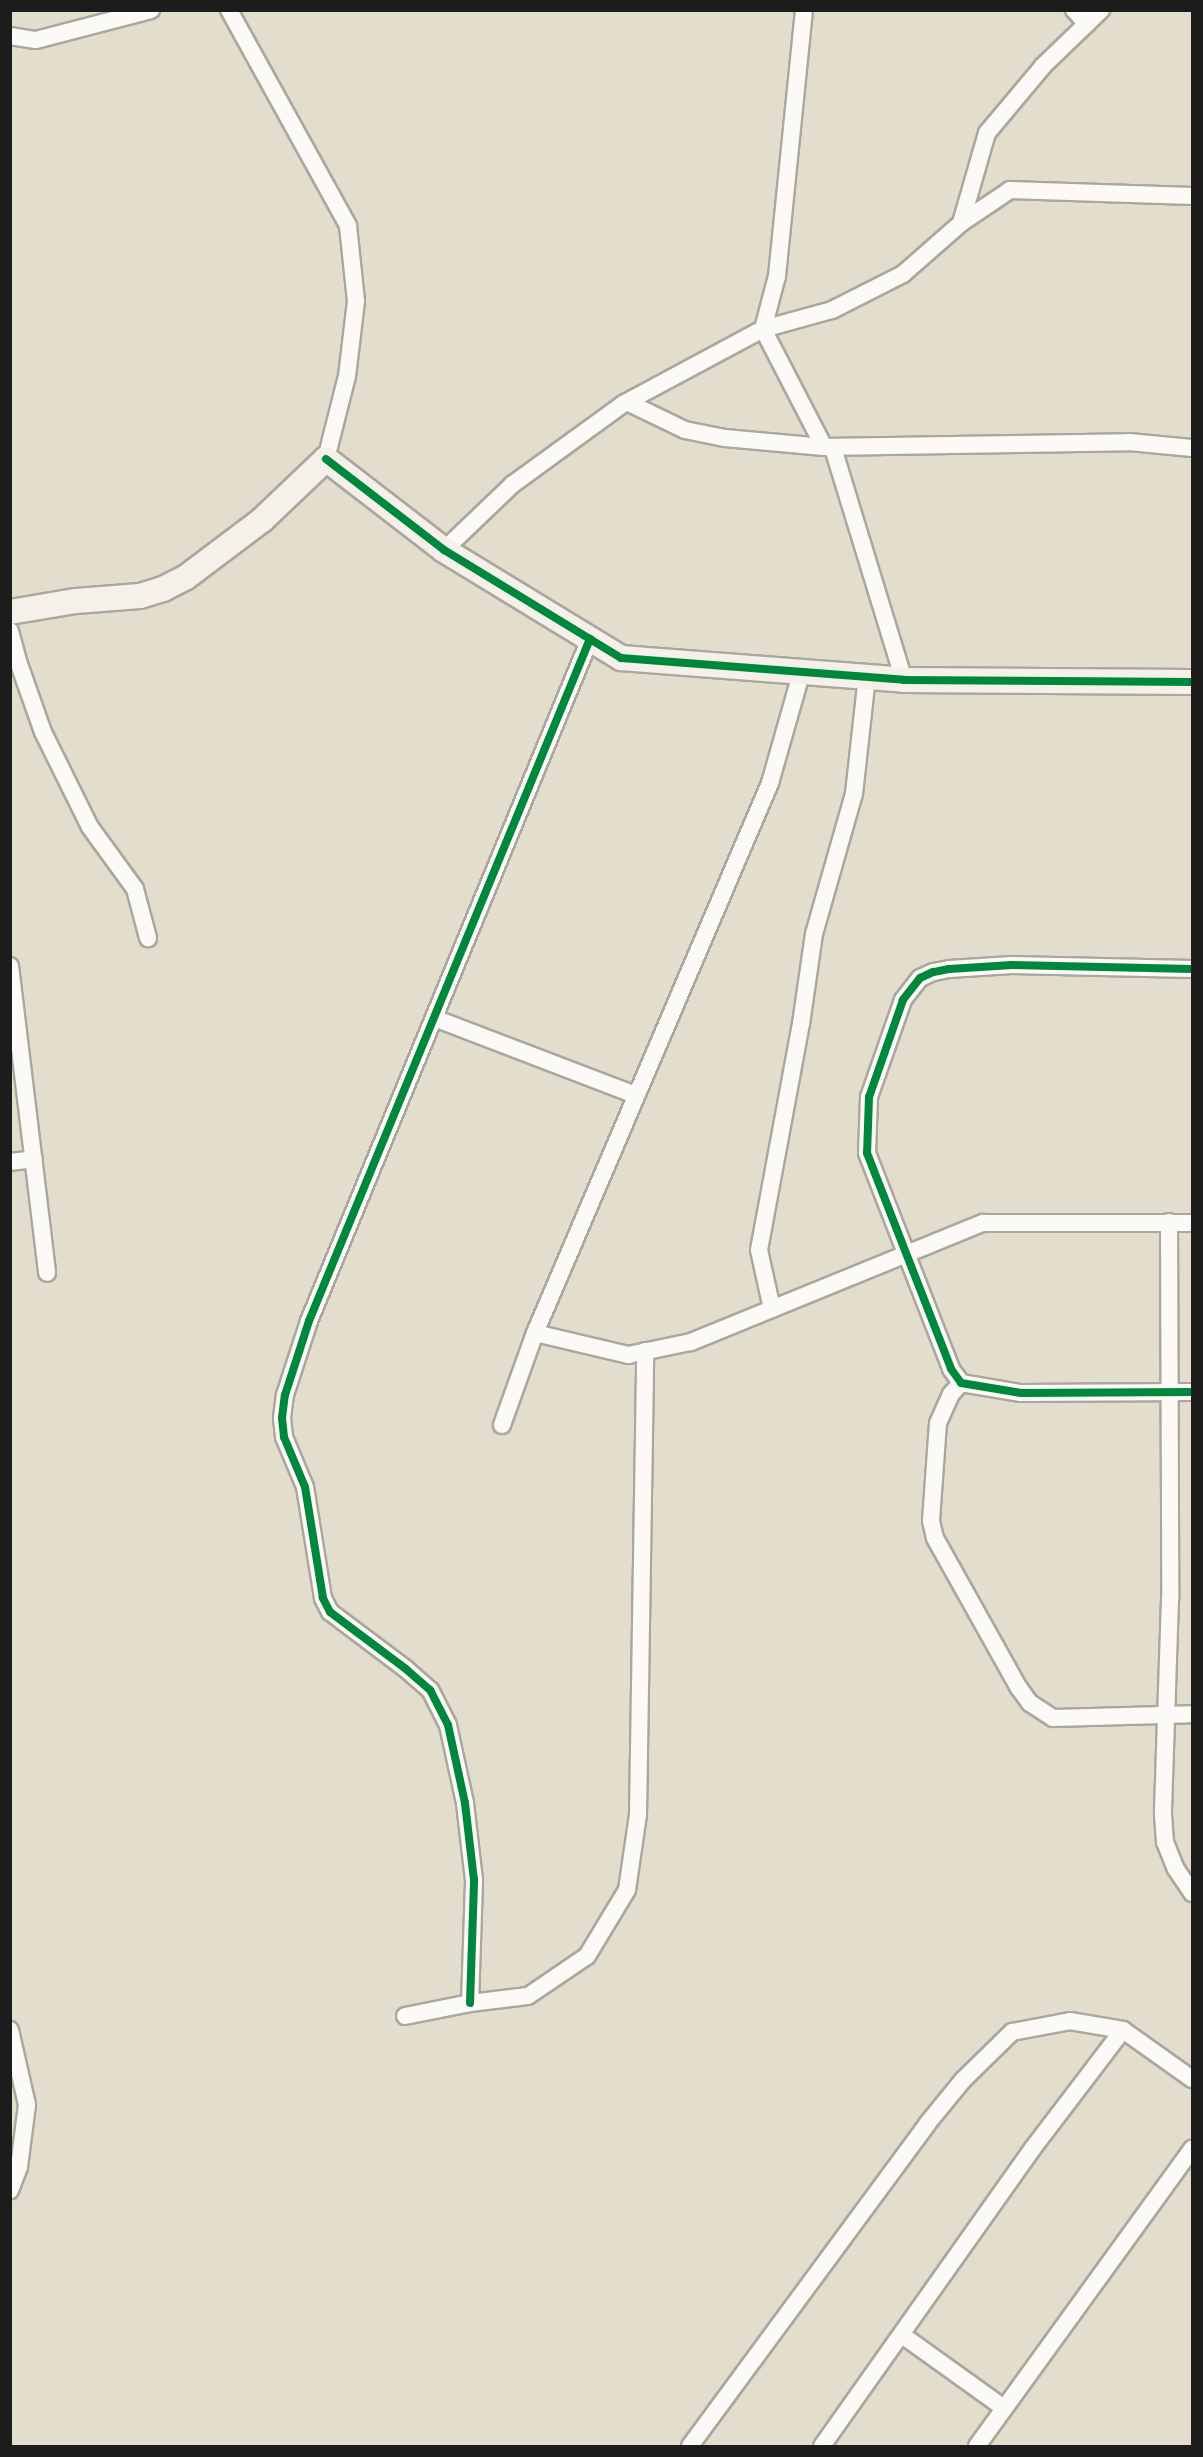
<!DOCTYPE html>
<html>
<head>
<meta charset="utf-8">
<style>
	body { margin:0 }
	#map { position:relative; width:1203px; height:2457px; overflow:hidden; background:#e2ddcc; font-family:"Playpen Sans",sans-serif }
	div>[style] { position:absolute }
	.roads { filter:drop-shadow(2px 0 #aaa79d) drop-shadow(-2px 0 #aaa79d) drop-shadow(0 2px #aaa79d) drop-shadow(0 -2px #aaa79d) }
	.street>* { height:16px; margin:-8px; padding:0 8px; transform-origin:8px; border-radius:8px; background:#fbfaf7 }
	.secondary>* { height:24px; margin:-12px; padding:0 12px; transform-origin:12px; border-radius:12px; background:#f5f1ea }
	.cycleway>* { height:8px; margin:-4px; padding:0 4px; transform-origin:4px; border-radius:4px; background:#00873e }
	span { translate:-50% -50%; white-space:nowrap; text-align:center; line-height:1.15; -webkit-text-stroke:4.5px #fbf7ec; paint-order:stroke }
	.frame { position:absolute; inset:0; border:12px solid #1c1c1c; pointer-events:none }
</style>
</head>
<body>
<div id="map">
	<div class="roads">
		<div class="street">
			<i style="left:229px;top:10px;width:247px;rotate:61.1deg"></i>
			<i style="left:348px;top:226px;width:75px;rotate:83.9deg"></i>
			<i style="left:356px;top:301px;width:76px;rotate:96.8deg"></i>
			<i style="left:347px;top:376px;width:86px;rotate:104.2deg"></i>
			<i style="left:1074px;top:10px;width:19px;rotate:47deg"></i>
			<i style="left:10px;top:36px;width:26px;rotate:9deg"></i>
			<i style="left:36px;top:40px;width:119px;rotate:-14.6deg"></i>
			<i style="left:961px;top:223px;width:94px;rotate:-73.9deg"></i>
			<i style="left:987px;top:133px;width:87px;rotate:-50.1deg"></i>
			<i style="left:1043px;top:66px;width:81px;rotate:-44deg"></i>
			<i style="left:627px;top:402px;width:64px;rotate:25.8deg"></i>
			<i style="left:685px;top:430px;width:41px;rotate:11.3deg"></i>
			<i style="left:725px;top:438px;width:99px;rotate:5.2deg"></i>
			<i style="left:824px;top:447px;width:305px;rotate:-0.9deg"></i>
			<i style="left:1129px;top:442px;width:63px;rotate:5.4deg"></i>
			<i style="left:824px;top:447px;width:133px;rotate:-117.3deg"></i>
			<i style="left:763px;top:329px;width:72px;rotate:-15.4deg"></i>
			<i style="left:832px;top:310px;width:80px;rotate:-26.9deg"></i>
			<i style="left:903px;top:274px;width:77px;rotate:-41.3deg"></i>
			<i style="left:961px;top:223px;width:59px;rotate:-34deg"></i>
			<i style="left:1010px;top:190px;width:182px;rotate:1.9deg"></i>
			<i style="left:833px;top:448px;width:243px;rotate:73deg"></i>
			<i style="left:444px;top:550px;width:95px;rotate:-43.7deg"></i>
			<i style="left:513px;top:484px;width:136px;rotate:-36deg"></i>
			<i style="left:623px;top:404px;width:159px;rotate:-28.2deg"></i>
			<i style="left:763px;top:329px;width:55px;rotate:-75.2deg"></i>
			<i style="left:777px;top:276px;width:267px;rotate:-84.2deg"></i>
			<i style="left:10px;top:631px;width:34px;rotate:75deg"></i>
			<i style="left:19px;top:664px;width:72px;rotate:70.6deg"></i>
			<i style="left:43px;top:732px;width:106px;rotate:63.7deg"></i>
			<i style="left:90px;top:827px;width:77px;rotate:54deg"></i>
			<i style="left:135px;top:889px;width:51px;rotate:75.1deg"></i>
			<i style="left:10px;top:966px;width:309px;rotate:83.1deg"></i>
			<i style="left:1192px;top:969px;width:180px;rotate:-178.7deg"></i>
			<i style="left:1012px;top:965px;width:63px;rotate:176.4deg"></i>
			<i style="left:949px;top:969px;width:16px;rotate:169deg"></i>
			<i style="left:933px;top:972px;width:14px;rotate:155deg"></i>
			<i style="left:920px;top:978px;width:28px;rotate:128deg"></i>
			<i style="left:903px;top:1000px;width:103px;rotate:109.3deg"></i>
			<i style="left:869px;top:1097px;width:56px;rotate:92deg"></i>
			<i style="left:867px;top:1153px;width:232px;rotate:68.7deg"></i>
			<i style="left:951px;top:1369px;width:17px;rotate:54deg"></i>
			<i style="left:961px;top:1383px;width:61px;rotate:9.5deg"></i>
			<i style="left:1021px;top:1393px;width:171px;rotate:-0.3deg"></i>
			<i style="left:434px;top:1018px;width:216px;rotate:20.9deg"></i>
			<i style="left:10px;top:1162px;width:24px;rotate:-7deg"></i>
			<i style="left:1169px;top:1222px;width:377px;rotate:89.8deg"></i>
			<i style="left:1170px;top:1599px;width:215px;rotate:91.9deg"></i>
			<i style="left:1163px;top:1814px;width:28px;rotate:86deg"></i>
			<i style="left:1165px;top:1842px;width:29px;rotate:68deg"></i>
			<i style="left:1176px;top:1869px;width:29px;rotate:56deg"></i>
			<i style="left:772px;top:1309px;width:60px;rotate:-102.4deg"></i>
			<i style="left:759px;top:1250px;width:230px;rotate:-79.5deg"></i>
			<i style="left:801px;top:1024px;width:91px;rotate:-81.8deg"></i>
			<i style="left:814px;top:934px;width:146px;rotate:-74.1deg"></i>
			<i style="left:854px;top:794px;width:118px;rotate:-83.7deg"></i>
			<i style="left:535px;top:1333px;width:96px;rotate:13.3deg"></i>
			<i style="left:628px;top:1355px;width:64px;rotate:-11.7deg"></i>
			<i style="left:691px;top:1342px;width:315px;rotate:-22.2deg"></i>
			<i style="left:983px;top:1223px;width:209px"></i>
			<i style="left:961px;top:1383px;width:15px;rotate:132deg"></i>
			<i style="left:951px;top:1394px;width:32px;rotate:114deg"></i>
			<i style="left:938px;top:1423px;width:98px;rotate:94.1deg"></i>
			<i style="left:931px;top:1521px;width:17px;rotate:77deg"></i>
			<i style="left:935px;top:1538px;width:172px;rotate:60.8deg"></i>
			<i style="left:1019px;top:1688px;width:19px;rotate:54deg"></i>
			<i style="left:1030px;top:1703px;width:27px;rotate:33deg"></i>
			<i style="left:1053px;top:1718px;width:139px;rotate:-1.6deg"></i>
			<i style="left:502px;top:1425px;width:98px;rotate:-70.3deg"></i>
			<i style="left:535px;top:1333px;width:598px;rotate:-66.86deg"></i>
			<i style="left:770px;top:783px;width:116px;rotate:-74.1deg"></i>
			<i style="left:470px;top:2003px;width:123px;rotate:-88.1deg"></i>
			<i style="left:474px;top:1880px;width:78px;rotate:-96.7deg"></i>
			<i style="left:465px;top:1803px;width:80px;rotate:-102.3deg"></i>
			<i style="left:448px;top:1725px;width:39px;rotate:-117deg"></i>
			<i style="left:430px;top:1690px;width:32px;rotate:-139deg"></i>
			<i style="left:406px;top:1669px;width:95px;rotate:-143.1deg"></i>
			<i style="left:330px;top:1612px;width:16px;rotate:-117deg"></i>
			<i style="left:323px;top:1598px;width:112px;rotate:-99.2deg"></i>
			<i style="left:305px;top:1487px;width:54px;rotate:-112.8deg"></i>
			<i style="left:284px;top:1437px;width:19px;rotate:-96deg"></i>
			<i style="left:282px;top:1418px;width:23px;rotate:-83deg"></i>
			<i style="left:285px;top:1395px;width:78px;rotate:-72deg"></i>
			<i style="left:309px;top:1321px;width:738px;rotate:-67.61deg"></i>
			<i style="left:405px;top:2016px;width:66px;rotate:-11.3deg"></i>
			<i style="left:470px;top:2003px;width:58px;rotate:-6.9deg"></i>
			<i style="left:528px;top:1996px;width:71px;rotate:-34.1deg"></i>
			<i style="left:587px;top:1956px;width:77px;rotate:-58.8deg"></i>
			<i style="left:627px;top:1890px;width:76px;rotate:-81.7deg"></i>
			<i style="left:638px;top:1815px;width:464px;rotate:-89.1deg"></i>
			<i style="left:10px;top:2030px;width:77px;rotate:77.2deg"></i>
			<i style="left:27px;top:2105px;width:63px;rotate:97.4deg"></i>
			<i style="left:19px;top:2167px;width:25px;rotate:111deg"></i>
			<i style="left:902px;top:2335px;width:125px;rotate:35.6deg"></i>
			<i style="left:690px;top:2446px;width:400px;rotate:-53.6deg"></i>
			<i style="left:927px;top:2124px;width:57px;rotate:-50.7deg"></i>
			<i style="left:963px;top:2080px;width:69px;rotate:-44.4deg"></i>
			<i style="left:1012px;top:2032px;width:59px;rotate:-10.7deg"></i>
			<i style="left:1070px;top:2021px;width:54px;rotate:9.6deg"></i>
			<i style="left:1123px;top:2030px;width:85px;rotate:35.4deg"></i>
			<i style="left:822px;top:2446px;width:365px;rotate:-54.7deg"></i>
			<i style="left:1033px;top:2148px;width:148px;rotate:-52.7deg"></i>
			<i style="left:977px;top:2446px;width:367px;rotate:-54.1deg"></i>
		</div>
		<div class="secondary">
			<i style="left:10px;top:612px;width:67px;rotate:-9.5deg"></i>
			<i style="left:76px;top:601px;width:64px;rotate:-4.5deg"></i>
			<i style="left:140px;top:596px;width:24px;rotate:-17deg"></i>
			<i style="left:163px;top:589px;width:25px;rotate:-27deg"></i>
			<i style="left:185px;top:578px;width:96px;rotate:-37deg"></i>
			<i style="left:262px;top:520px;width:88px;rotate:-43.6deg"></i>
			<i style="left:326px;top:459px;width:149px;rotate:37.6deg"></i>
			<i style="left:444px;top:550px;width:207px;rotate:31.4deg"></i>
			<i style="left:621px;top:658px;width:284px;rotate:4.4deg"></i>
			<i style="left:904px;top:680px;width:288px;rotate:0.4deg"></i>
		</div>
	</div>
	<div class="cycleway">
		<i style="left:326px;top:459px;width:149px;rotate:37.6deg"></i>
		<i style="left:444px;top:550px;width:207px;rotate:31.4deg"></i>
		<i style="left:621px;top:658px;width:284px;rotate:4.4deg"></i>
		<i style="left:904px;top:680px;width:288px;rotate:0.4deg"></i>
		<i style="left:1192px;top:969px;width:180px;rotate:-178.7deg"></i>
		<i style="left:1012px;top:965px;width:63px;rotate:176.4deg"></i>
		<i style="left:949px;top:969px;width:16px;rotate:169deg"></i>
		<i style="left:933px;top:972px;width:14px;rotate:155deg"></i>
		<i style="left:920px;top:978px;width:28px;rotate:128deg"></i>
		<i style="left:903px;top:1000px;width:103px;rotate:109.3deg"></i>
		<i style="left:869px;top:1097px;width:56px;rotate:92deg"></i>
		<i style="left:867px;top:1153px;width:232px;rotate:68.7deg"></i>
		<i style="left:951px;top:1369px;width:17px;rotate:54deg"></i>
		<i style="left:961px;top:1383px;width:61px;rotate:9.5deg"></i>
		<i style="left:1021px;top:1393px;width:171px;rotate:-0.3deg"></i>
		<i style="left:470px;top:2003px;width:123px;rotate:-88.1deg"></i>
		<i style="left:474px;top:1880px;width:78px;rotate:-96.7deg"></i>
		<i style="left:465px;top:1803px;width:80px;rotate:-102.3deg"></i>
		<i style="left:448px;top:1725px;width:39px;rotate:-117deg"></i>
		<i style="left:430px;top:1690px;width:32px;rotate:-139deg"></i>
		<i style="left:406px;top:1669px;width:95px;rotate:-143.1deg"></i>
		<i style="left:330px;top:1612px;width:16px;rotate:-117deg"></i>
		<i style="left:323px;top:1598px;width:112px;rotate:-99.2deg"></i>
		<i style="left:305px;top:1487px;width:54px;rotate:-112.8deg"></i>
		<i style="left:284px;top:1437px;width:19px;rotate:-96deg"></i>
		<i style="left:282px;top:1418px;width:23px;rotate:-83deg"></i>
		<i style="left:285px;top:1395px;width:78px;rotate:-72deg"></i>
		<i style="left:309px;top:1321px;width:738px;rotate:-67.61deg"></i>
	</div>
	<div class="frame"></div>
</div>
</body>
</html>
